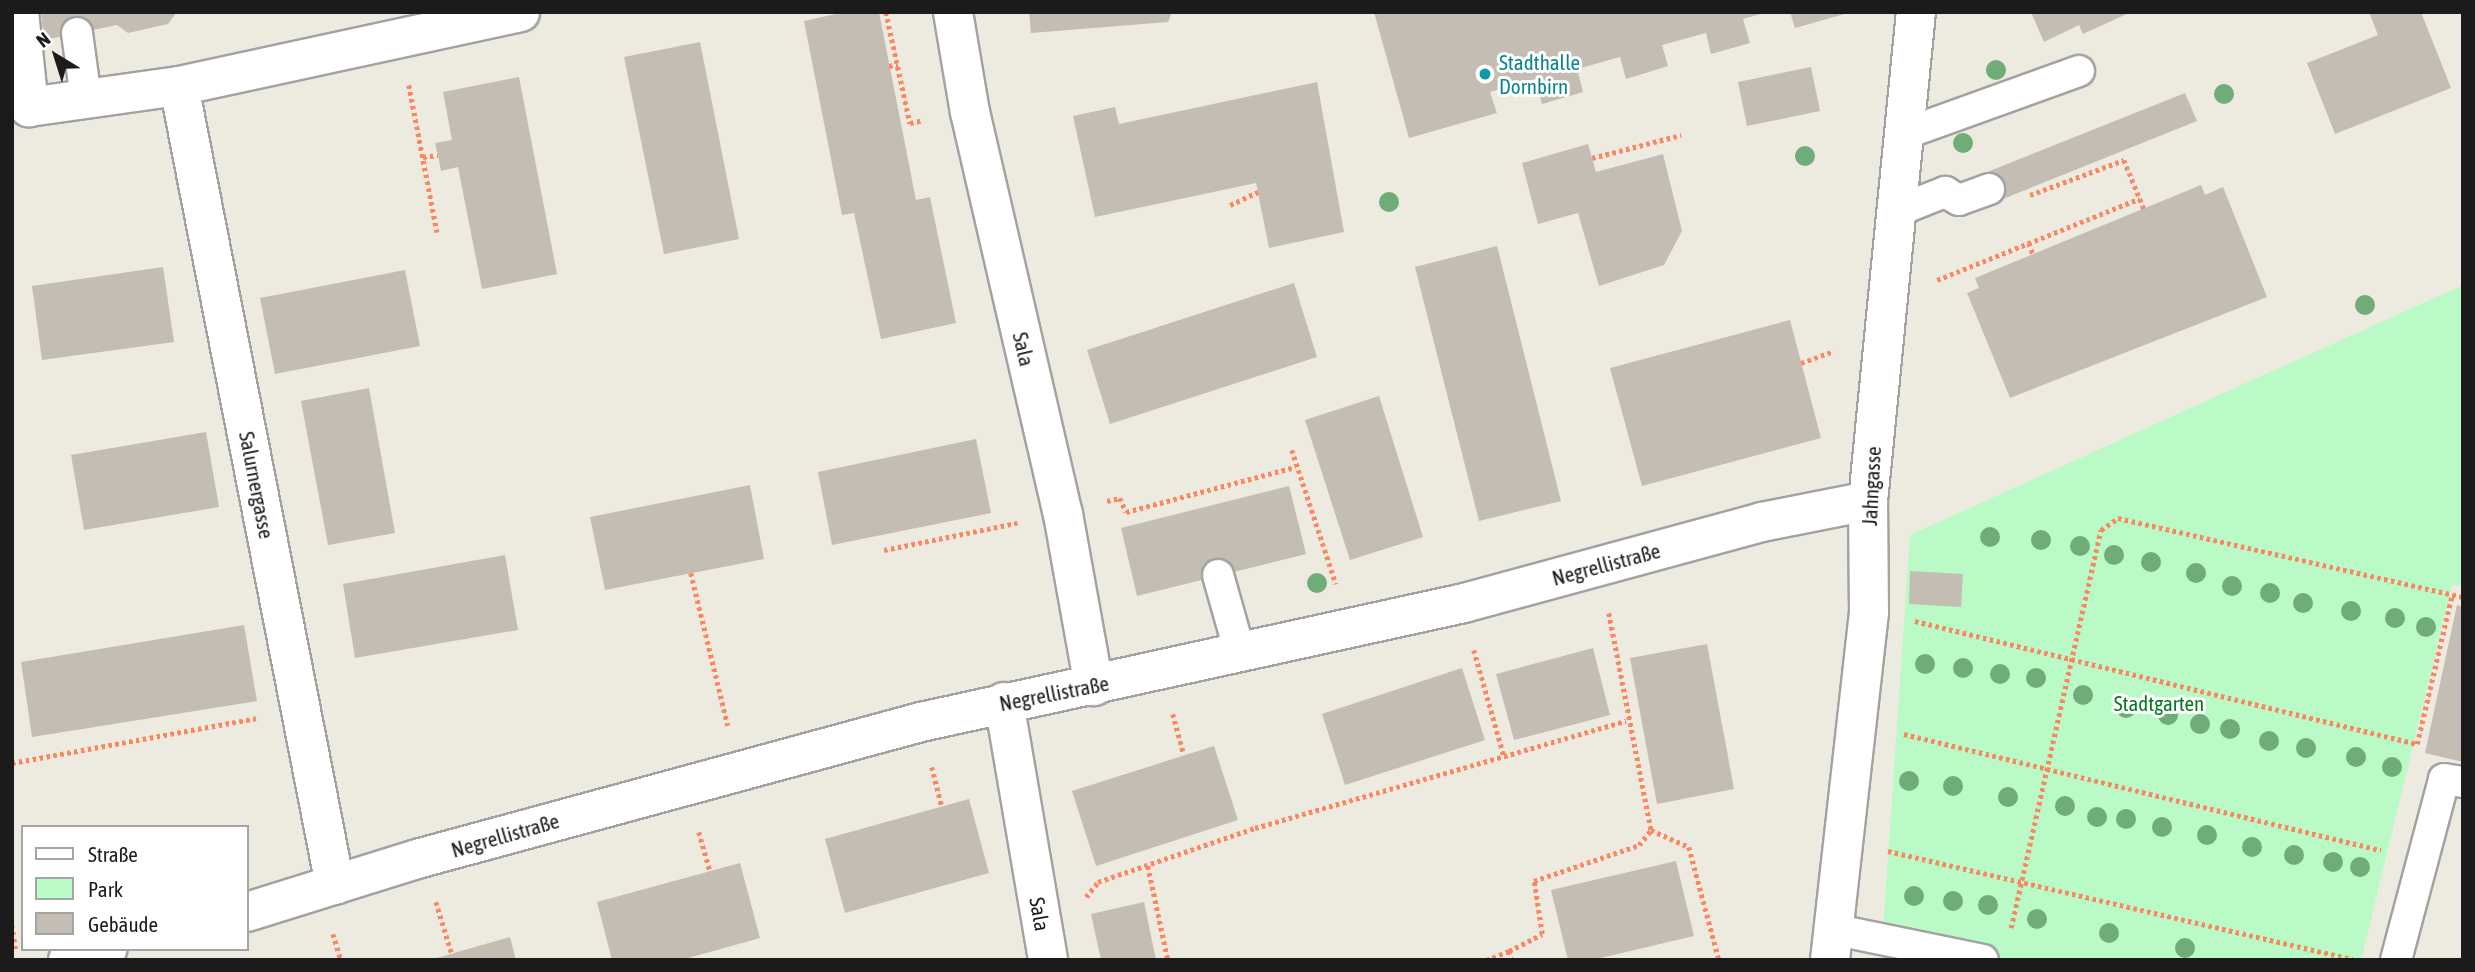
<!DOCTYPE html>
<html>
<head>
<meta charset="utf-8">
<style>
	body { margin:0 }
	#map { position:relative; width:2475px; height:972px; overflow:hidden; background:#edeae0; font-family:"Asap Condensed",sans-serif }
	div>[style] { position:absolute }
	.park>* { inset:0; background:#b9fac7 }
	.building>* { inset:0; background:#c4bdb3 }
	.path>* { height:4.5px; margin-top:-2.25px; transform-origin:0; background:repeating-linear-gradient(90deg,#fc8661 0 3.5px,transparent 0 7px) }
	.roads { filter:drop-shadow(2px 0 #a2a2a2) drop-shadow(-2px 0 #a2a2a2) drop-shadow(0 2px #a2a2a2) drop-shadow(0 -2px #a2a2a2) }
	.service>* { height:30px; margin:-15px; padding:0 15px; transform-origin:15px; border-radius:15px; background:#fff }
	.minor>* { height:38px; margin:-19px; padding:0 19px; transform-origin:19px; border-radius:19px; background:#fff }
	.trees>* { width:20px; height:20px; margin:-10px; border-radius:50%; background:#70ac77 }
	.dots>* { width:19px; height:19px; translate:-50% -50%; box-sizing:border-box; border:4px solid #fff; border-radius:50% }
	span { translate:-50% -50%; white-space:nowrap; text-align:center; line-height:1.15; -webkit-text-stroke:6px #fff; paint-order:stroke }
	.culture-label { font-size:21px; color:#0d838f }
	.left { translate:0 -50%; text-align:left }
	.street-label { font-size:21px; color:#1b1b1b }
	.park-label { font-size:21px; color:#097921 }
	.frame { position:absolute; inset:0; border:14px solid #1b1b1b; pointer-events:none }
	.legend { position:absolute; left:21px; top:825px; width:228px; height:126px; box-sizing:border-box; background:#fff; border:2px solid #a4a4a4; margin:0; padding:9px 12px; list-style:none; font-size:21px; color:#1b1b1b }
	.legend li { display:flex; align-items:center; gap:14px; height:35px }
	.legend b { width:35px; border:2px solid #a4a4a4 }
	.north { position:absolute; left:21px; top:21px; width:70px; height:70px; -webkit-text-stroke:5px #fff; paint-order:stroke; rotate:322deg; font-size:19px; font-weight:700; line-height:28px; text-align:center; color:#1b1b1b }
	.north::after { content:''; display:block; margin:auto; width:24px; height:32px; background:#1b1b1b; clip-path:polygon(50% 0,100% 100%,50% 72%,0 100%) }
</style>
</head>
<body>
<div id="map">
	<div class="park">
		<i style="clip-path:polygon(2463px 285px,2463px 586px,2452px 585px,2361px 960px,1881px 960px,1910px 535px)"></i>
	</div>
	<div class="building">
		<i style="clip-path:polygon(41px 12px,177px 12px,168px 24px,128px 33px,117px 25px,44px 40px)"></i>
		<i style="clip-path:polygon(845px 12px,879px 12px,916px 200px,930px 197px,956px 323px,881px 339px,854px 213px,842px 215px,804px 21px)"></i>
		<i style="clip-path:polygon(1029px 12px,1172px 12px,1168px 22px,1031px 33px)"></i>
		<i style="clip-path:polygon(1374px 12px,1764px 12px,1764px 13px,1743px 19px,1750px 43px,1711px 54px,1706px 33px,1662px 45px,1668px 66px,1626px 79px,1620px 57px,1577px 69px,1583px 92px,1542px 104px,1535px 79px,1490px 92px,1497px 113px,1409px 138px)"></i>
		<i style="clip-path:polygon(1790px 12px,1848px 12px,1848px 13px,1795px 28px)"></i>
		<i style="clip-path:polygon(2031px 12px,2131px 12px,2083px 34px,2079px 25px,2044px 42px)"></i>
		<i style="clip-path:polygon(2369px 12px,2421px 12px,2451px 88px,2335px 134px,2307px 63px,2378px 35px)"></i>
		<i style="clip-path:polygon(700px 42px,739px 239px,664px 254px,624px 57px)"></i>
		<i style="clip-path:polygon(1811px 67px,1820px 111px,1747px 126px,1738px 82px)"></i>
		<i style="clip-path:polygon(519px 77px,557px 274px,482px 289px,458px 167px,441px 171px,438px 155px,435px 143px,452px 140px,443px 92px)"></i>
		<i style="clip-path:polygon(1317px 82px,1344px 232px,1269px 248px,1256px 183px,1095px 217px,1073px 116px,1115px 107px,1119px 124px)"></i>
		<i style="clip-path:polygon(2185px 93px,2197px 121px,1993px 203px,1982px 174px)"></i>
		<i style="clip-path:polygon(1588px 144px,1596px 172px,1663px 154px,1682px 231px,1664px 265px,1599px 286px,1578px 213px,1538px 224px,1522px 163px)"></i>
		<i style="clip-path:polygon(2201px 185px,2205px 195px,2223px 187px,2267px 297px,2010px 398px,1967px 293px,1979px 288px,1975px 278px)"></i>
		<i style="clip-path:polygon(1497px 246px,1561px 501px,1479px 521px,1415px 267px)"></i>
		<i style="clip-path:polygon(163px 267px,174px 342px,42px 360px,32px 286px)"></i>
		<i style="clip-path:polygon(405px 270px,420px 346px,275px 374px,260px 298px)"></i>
		<i style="clip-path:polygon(1294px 283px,1317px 357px,1110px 424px,1087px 350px)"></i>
		<i style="clip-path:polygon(1790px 320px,1821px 438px,1642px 486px,1610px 368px)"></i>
		<i style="clip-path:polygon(369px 388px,395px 533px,328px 545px,301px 401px)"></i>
		<i style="clip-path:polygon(1379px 396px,1423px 537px,1350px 560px,1305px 420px)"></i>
		<i style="clip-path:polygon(206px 432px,219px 507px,84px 530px,71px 455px)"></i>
		<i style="clip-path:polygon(976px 439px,991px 513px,832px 545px,818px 472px)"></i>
		<i style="clip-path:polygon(750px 485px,764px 559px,605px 590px,590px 517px)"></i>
		<i style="clip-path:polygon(1289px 486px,1306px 554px,1137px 596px,1121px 528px)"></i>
		<i style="clip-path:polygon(505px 555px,518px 630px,355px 658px,343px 584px)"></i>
		<i style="clip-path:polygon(1910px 571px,1963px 574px,1961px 607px,1909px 604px)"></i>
		<i style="clip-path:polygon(2457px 605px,2463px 607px,2463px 762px,2425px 753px)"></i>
		<i style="clip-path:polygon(244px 625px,257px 701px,32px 737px,21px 662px)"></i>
		<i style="clip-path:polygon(1707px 644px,1734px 789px,1657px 804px,1630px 658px)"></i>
		<i style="clip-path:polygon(1593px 648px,1610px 715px,1514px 740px,1496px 674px)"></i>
		<i style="clip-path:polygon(1462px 668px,1485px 740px,1345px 785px,1322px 714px)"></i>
		<i style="clip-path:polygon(1214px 746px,1238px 820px,1096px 866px,1072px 791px)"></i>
		<i style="clip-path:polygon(969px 799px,989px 873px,845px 913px,825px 839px)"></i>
		<i style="clip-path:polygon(1676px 861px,1694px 936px,1592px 960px,1568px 960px,1551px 890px)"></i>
		<i style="clip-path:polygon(740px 863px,760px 938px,681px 960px,612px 960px,597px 902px)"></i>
		<i style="clip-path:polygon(1144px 902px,1156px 960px,1101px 960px,1091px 914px)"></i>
		<i style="clip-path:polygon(510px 937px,516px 960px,433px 960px,433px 959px)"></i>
	</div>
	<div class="path">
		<i style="left:886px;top:12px;width:114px;rotate:77.8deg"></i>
		<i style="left:910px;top:123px;width:14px;rotate:-12deg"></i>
		<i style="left:889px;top:66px;width:9px;rotate:-13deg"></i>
		<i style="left:409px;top:85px;width:150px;rotate:79.2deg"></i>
		<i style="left:423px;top:157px;width:15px;rotate:-8deg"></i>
		<i style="left:1592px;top:158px;width:92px;rotate:-14.5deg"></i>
		<i style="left:2030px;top:195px;width:100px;rotate:-20.4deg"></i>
		<i style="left:2124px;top:160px;width:53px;rotate:67.8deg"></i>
		<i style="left:1230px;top:205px;width:31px;rotate:-25deg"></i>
		<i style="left:2029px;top:243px;width:12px;rotate:70deg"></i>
		<i style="left:1937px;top:280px;width:218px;rotate:-21.9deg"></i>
		<i style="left:1801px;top:363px;width:35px;rotate:-20deg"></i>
		<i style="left:1292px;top:450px;width:141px;rotate:71.8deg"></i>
		<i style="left:1107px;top:501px;width:13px;rotate:-13deg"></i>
		<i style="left:1120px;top:498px;width:15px;rotate:67deg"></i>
		<i style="left:1126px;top:512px;width:175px;rotate:-14.9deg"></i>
		<i style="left:884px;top:550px;width:136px;rotate:-11.5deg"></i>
		<i style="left:691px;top:573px;width:157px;rotate:76.4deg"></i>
		<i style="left:1609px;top:613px;width:221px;rotate:79deg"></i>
		<i style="left:1651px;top:830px;width:42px;rotate:24.1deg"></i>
		<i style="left:1689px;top:847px;width:117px;rotate:75.1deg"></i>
		<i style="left:1915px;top:621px;width:517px;rotate:13.77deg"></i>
		<i style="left:2417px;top:744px;width:153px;rotate:-76.8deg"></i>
		<i style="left:1474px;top:650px;width:110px;rotate:74.2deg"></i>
		<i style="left:1173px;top:714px;width:42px;rotate:75deg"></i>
		<i style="left:1904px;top:734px;width:491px;rotate:13.7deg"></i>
		<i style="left:12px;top:763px;width:248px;rotate:-10.4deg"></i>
		<i style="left:932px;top:767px;width:41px;rotate:76deg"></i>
		<i style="left:699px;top:832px;width:41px;rotate:74.2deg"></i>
		<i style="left:1888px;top:851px;width:477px;rotate:13.1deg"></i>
		<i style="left:1148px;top:866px;width:96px;rotate:78deg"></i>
		<i style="left:1086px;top:897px;width:19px;rotate:-51deg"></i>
		<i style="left:1098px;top:882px;width:166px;rotate:-19deg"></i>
		<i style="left:1255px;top:828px;width:386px;rotate:-16.1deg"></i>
		<i style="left:436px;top:902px;width:54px;rotate:72.9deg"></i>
		<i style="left:12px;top:925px;width:24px;rotate:81deg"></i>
		<i style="left:2011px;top:928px;width:408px;rotate:-77.3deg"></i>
		<i style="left:2101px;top:530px;width:21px;rotate:-35deg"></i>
		<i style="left:2118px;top:518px;width:354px;rotate:12.9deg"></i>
		<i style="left:333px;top:934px;width:27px;rotate:73deg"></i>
		<i style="left:1509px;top:951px;width:37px;rotate:-27deg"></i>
		<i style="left:1542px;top:934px;width:54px;rotate:-98.6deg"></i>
		<i style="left:1534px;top:881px;width:111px;rotate:-18.9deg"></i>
		<i style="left:1639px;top:845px;width:19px;rotate:-51deg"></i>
		<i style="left:1486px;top:960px;width:25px;rotate:-21deg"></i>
		<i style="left:1509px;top:951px;width:9px;rotate:72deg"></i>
	</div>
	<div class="roads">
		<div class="service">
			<i style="left:77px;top:33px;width:67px;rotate:82.2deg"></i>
			<i style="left:1904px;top:134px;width:186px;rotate:-19.8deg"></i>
			<i style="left:1897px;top:211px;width:52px;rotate:-21.6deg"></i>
			<i style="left:1945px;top:192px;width:16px;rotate:30deg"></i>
			<i style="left:1959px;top:200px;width:32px;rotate:-20deg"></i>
			<i style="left:1218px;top:575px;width:81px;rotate:74.2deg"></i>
			<i style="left:1832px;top:929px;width:154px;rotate:11.6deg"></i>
			<i style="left:2396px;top:960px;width:187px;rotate:-75.1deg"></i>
			<i style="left:2444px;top:779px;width:19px;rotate:9deg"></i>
		</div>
		<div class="minor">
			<i style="left:19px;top:12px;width:96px;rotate:84deg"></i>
			<i style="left:29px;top:107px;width:151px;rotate:-8deg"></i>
			<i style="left:179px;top:86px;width:814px;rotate:78.95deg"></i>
			<i style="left:953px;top:12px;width:101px;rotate:80.4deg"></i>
			<i style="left:970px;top:112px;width:413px;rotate:77deg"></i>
			<i style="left:1063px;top:514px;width:175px;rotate:79.8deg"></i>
			<i style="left:179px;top:86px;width:349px;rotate:-12.2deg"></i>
			<i style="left:1004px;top:702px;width:262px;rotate:80.3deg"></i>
			<i style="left:247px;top:912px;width:178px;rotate:-17.3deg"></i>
			<i style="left:417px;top:859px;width:522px;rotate:-15.21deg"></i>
			<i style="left:921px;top:722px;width:556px;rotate:-12.36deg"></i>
			<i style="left:1464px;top:603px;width:309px;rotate:-15.2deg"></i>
			<i style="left:1762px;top:522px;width:108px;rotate:-11.2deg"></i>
			<i style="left:68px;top:960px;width:41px;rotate:-15.8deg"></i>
			<i style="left:1830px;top:960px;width:349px;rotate:-83.6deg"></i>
			<i style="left:1869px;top:613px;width:112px;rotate:-90.5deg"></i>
			<i style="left:1868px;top:501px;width:491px;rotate:-84.4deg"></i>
		</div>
	</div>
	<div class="trees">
		<i style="left:1996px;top:70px"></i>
		<i style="left:2224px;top:94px"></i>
		<i style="left:1963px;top:143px"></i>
		<i style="left:1805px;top:156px"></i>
		<i style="left:1389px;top:202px"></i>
		<i style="left:2365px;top:305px"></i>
		<i style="left:1990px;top:537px"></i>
		<i style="left:2041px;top:540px"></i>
		<i style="left:2080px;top:546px"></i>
		<i style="left:2114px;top:555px"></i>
		<i style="left:2151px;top:562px"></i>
		<i style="left:2196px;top:573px"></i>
		<i style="left:1317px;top:583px"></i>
		<i style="left:2232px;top:586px"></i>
		<i style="left:2270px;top:593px"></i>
		<i style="left:2303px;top:603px"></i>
		<i style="left:2351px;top:611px"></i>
		<i style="left:2395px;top:618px"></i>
		<i style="left:2426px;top:627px"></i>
		<i style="left:1925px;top:664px"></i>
		<i style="left:1963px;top:668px"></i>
		<i style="left:2000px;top:674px"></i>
		<i style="left:2036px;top:678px"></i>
		<i style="left:2083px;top:695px"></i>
		<i style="left:2126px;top:708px"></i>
		<i style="left:2168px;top:715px"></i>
		<i style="left:2200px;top:724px"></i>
		<i style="left:2230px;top:729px"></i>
		<i style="left:2269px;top:741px"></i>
		<i style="left:2306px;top:748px"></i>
		<i style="left:2356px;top:757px"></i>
		<i style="left:2392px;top:767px"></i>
		<i style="left:1909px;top:781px"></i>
		<i style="left:1953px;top:786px"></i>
		<i style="left:2008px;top:797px"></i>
		<i style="left:2065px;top:806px"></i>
		<i style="left:2097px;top:817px"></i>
		<i style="left:2126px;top:819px"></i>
		<i style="left:2162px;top:827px"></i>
		<i style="left:2207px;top:835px"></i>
		<i style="left:2252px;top:847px"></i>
		<i style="left:2294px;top:855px"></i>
		<i style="left:2333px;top:862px"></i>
		<i style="left:2360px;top:867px"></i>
		<i style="left:1914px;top:896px"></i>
		<i style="left:1953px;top:901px"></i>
		<i style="left:1988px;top:905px"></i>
		<i style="left:2037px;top:919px"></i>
		<i style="left:2109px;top:933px"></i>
		<i style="left:2185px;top:948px"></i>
	</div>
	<div class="dots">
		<i style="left:1485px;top:74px;background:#0f9aa8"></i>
	</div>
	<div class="culture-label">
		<span class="left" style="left:1499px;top:74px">Stadthalle<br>Dornbirn</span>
	</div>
	<div class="street-label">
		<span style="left:1024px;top:349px;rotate:77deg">Sala</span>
		<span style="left:257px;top:485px;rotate:79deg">Salurnergasse</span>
		<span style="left:1871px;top:486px;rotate:-87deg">Jahngasse</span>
		<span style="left:1606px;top:564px;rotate:-15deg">Negrellistraße</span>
		<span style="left:1054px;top:693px;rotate:-11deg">Negrellistraße</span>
		<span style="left:505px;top:835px;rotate:-16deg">Negrellistraße</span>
		<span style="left:1040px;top:914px;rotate:80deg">Sala</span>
	</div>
	<div class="park-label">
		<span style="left:2159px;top:703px">Stadtgarten</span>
	</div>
	<div class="frame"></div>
	<ul class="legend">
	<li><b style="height:9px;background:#fff"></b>Straße</li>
	<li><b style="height:19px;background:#b9fac7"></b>Park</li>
	<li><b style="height:19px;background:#c4bdb3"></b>Gebäude</li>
	</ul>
	<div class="north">N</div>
</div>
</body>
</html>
